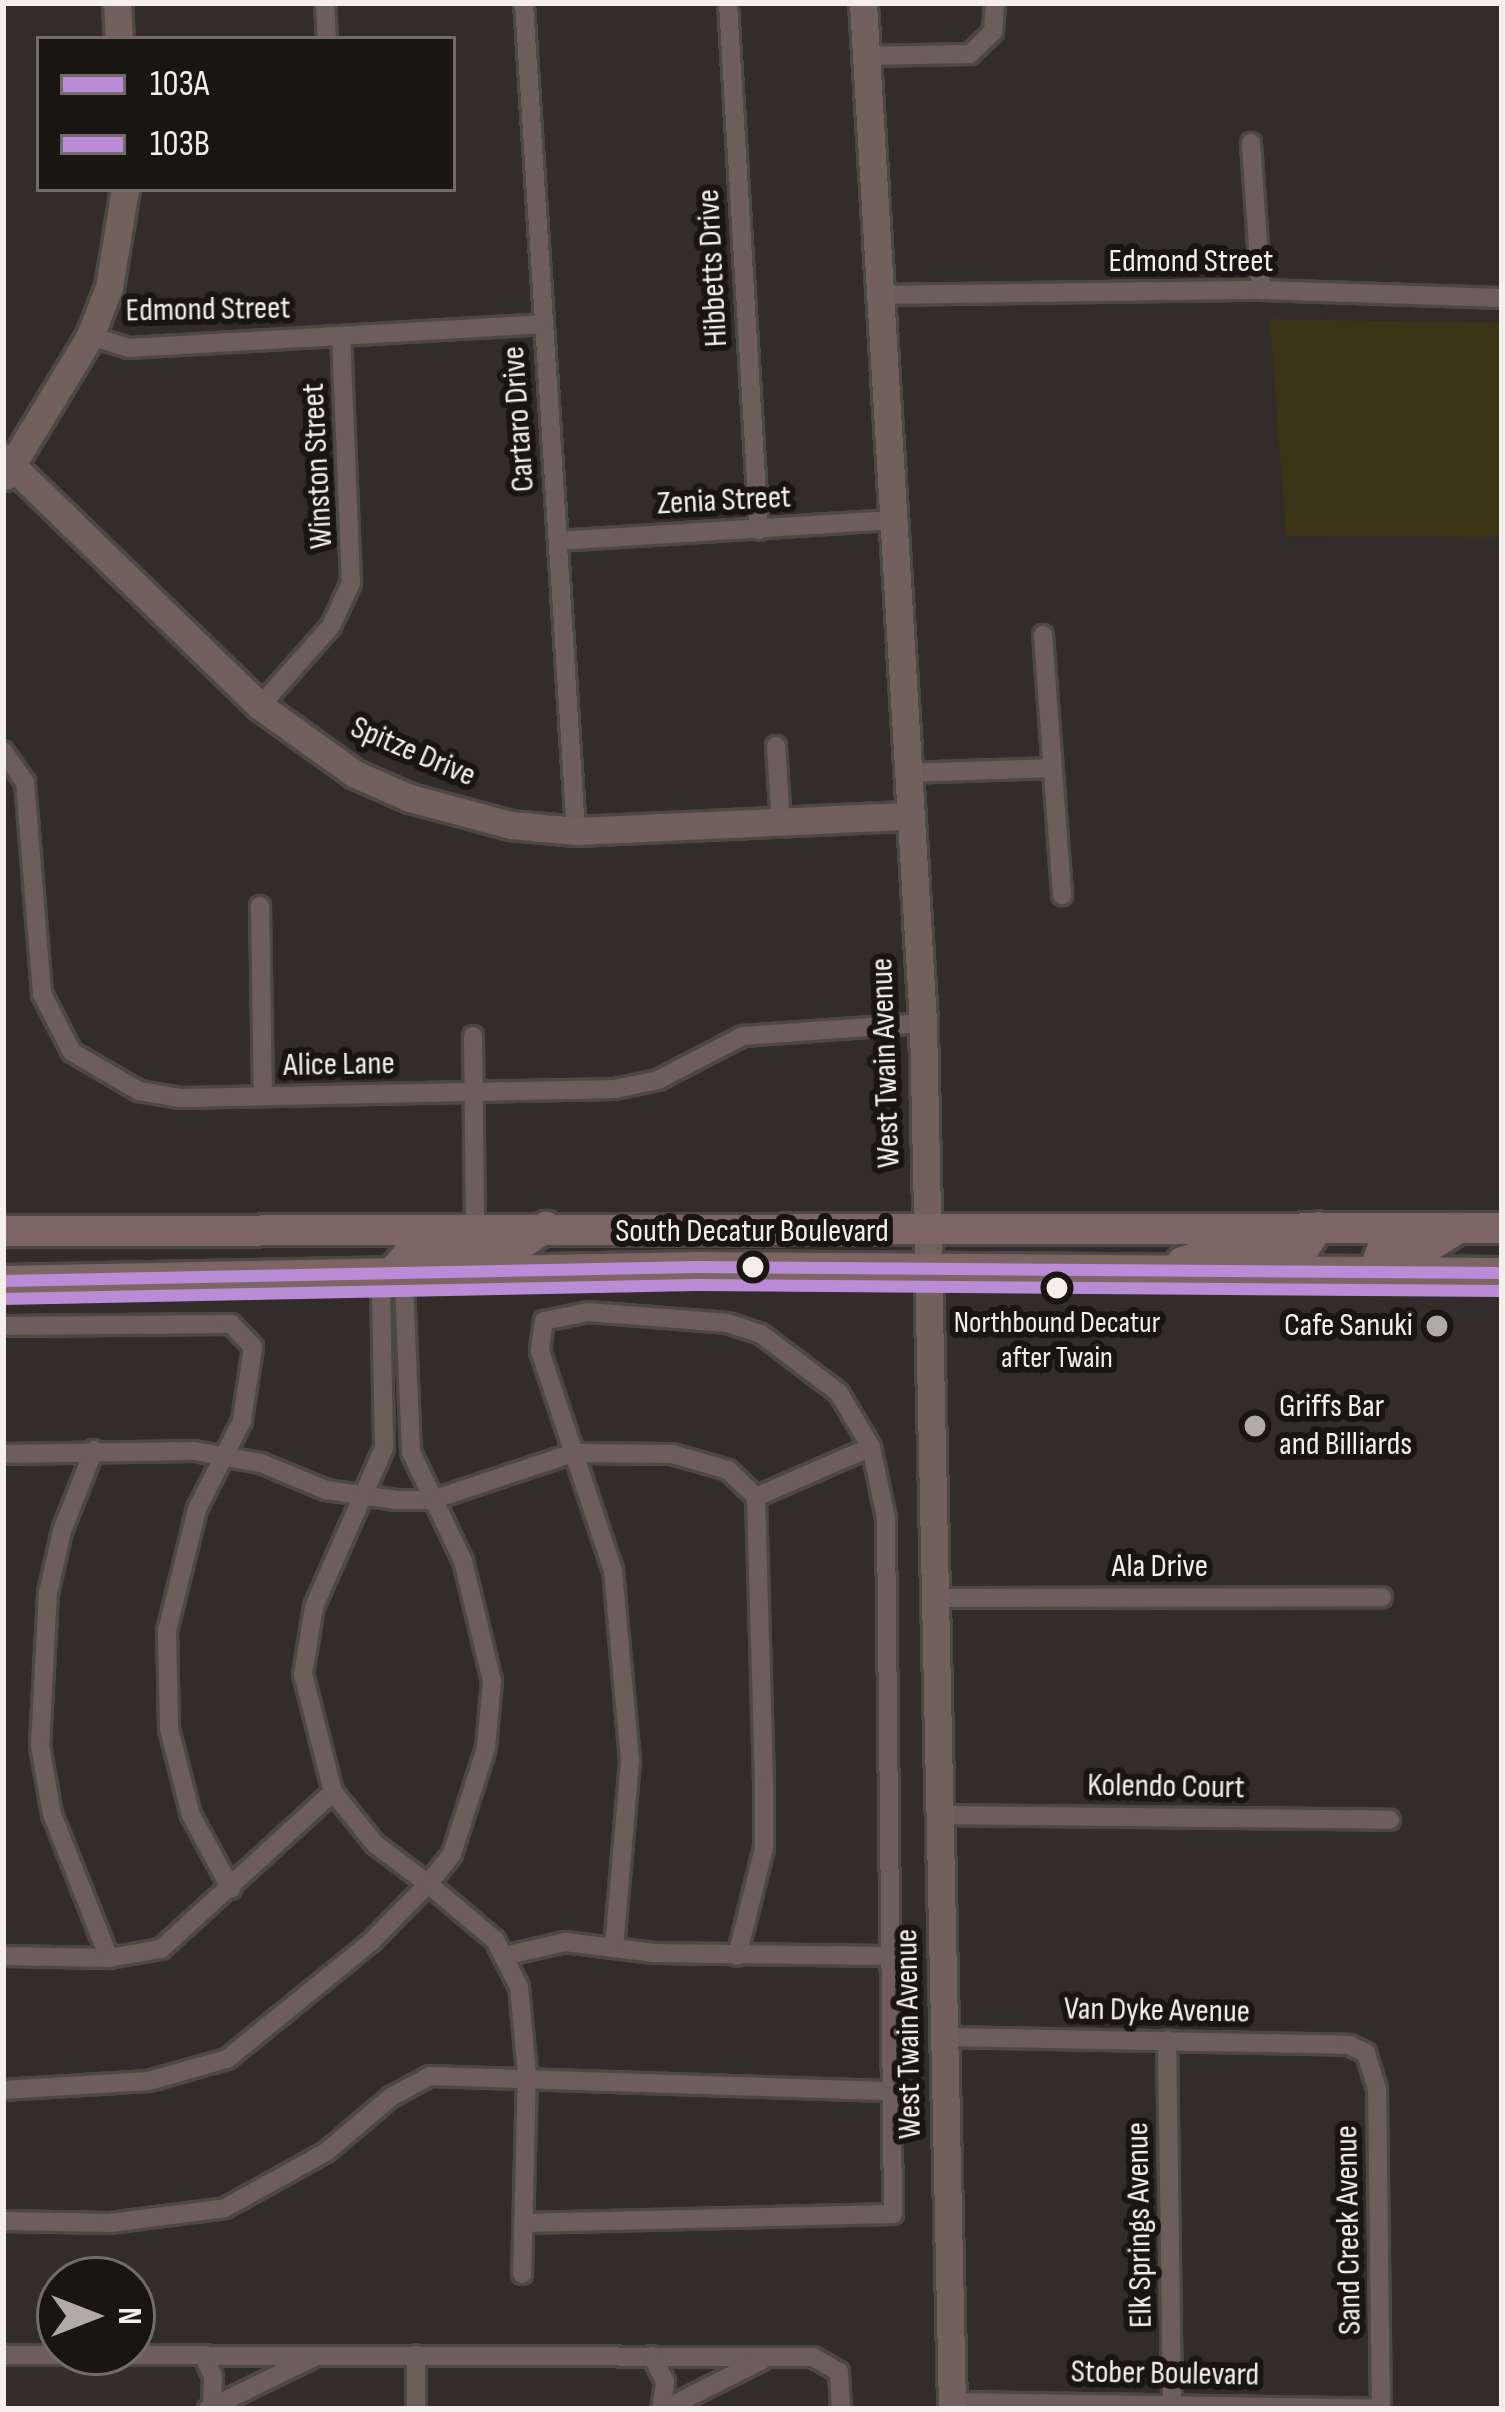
<!DOCTYPE html>
<html>
<head>
<meta charset="utf-8">
<style>
	body { margin:0 }
	#map { position:relative; width:1505px; height:2412px; overflow:hidden; background:#322c2a; font-family:"Sofia Sans Condensed",sans-serif }
	div>[style] { position:absolute }
	.sand>* { inset:0; background:#3c3417 }
	.roads { filter:drop-shadow(3px 0 #4c4846) drop-shadow(-3px 0 #4c4846) drop-shadow(0 3px #4c4846) drop-shadow(0 -3px #4c4846) }
	.street>* { height:18px; margin:-9px; padding:0 9px; transform-origin:9px; border-radius:9px; background:#6d5e5c }
	.secondary>* { height:27px; margin:-13.5px; padding:0 13.5px; transform-origin:13.5px; border-radius:13.5px; background:#72605d }
	.primary>* { height:30px; margin:-15px; padding:0 15px; transform-origin:15px; border-radius:15px; background:#7b6664 }
	.bus-1>* { height:12px; margin:-6px; padding:0 6px; transform-origin:6px; border-radius:6px; background:#ba8cd5 }
	.bus-2>* { height:12px; margin:-6px; padding:0 6px; transform-origin:6px; border-radius:6px; background:#ba8cd5 }
	.dots>* { width:33px; height:33px; translate:-50% -50%; box-sizing:border-box; border:6px solid #191513; border-radius:50% }
	span { translate:-50% -50%; white-space:nowrap; text-align:center; line-height:1.15; -webkit-text-stroke:12px #191513; paint-order:stroke }
	.bus-label { font-size:30px; color:#f5efec }
	.street-label { font-size:33px; color:#f5efec }
	.poi-label { font-size:33px; color:#f5efec }
	.right { translate:-100% -50%; text-align:right }
	.left { translate:0 -50%; text-align:left }
	.frame { position:absolute; inset:0; border:6px solid #f5efec; pointer-events:none }
	.legend { position:absolute; left:36px; top:36px; width:420px; height:156px; box-sizing:border-box; background:#191513; border:3px solid #716c6a; margin:0; padding:15px 21px; list-style:none; font-size:36px; color:#f5efec }
	.legend li { display:flex; align-items:center; gap:24px; height:60px }
	.legend b { width:60px; border:3px solid #716c6a }
	.north { position:absolute; left:36px; top:2256px; width:120px; height:120px; box-sizing:border-box; background:#191513; border:3px solid #716c6a; border-radius:50%; rotate:90deg; font-size:33px; font-weight:700; line-height:48px; text-align:center; color:#f5efec }
	.north::after { content:''; display:block; margin:auto; width:42px; height:54px; background:#b1aba8; clip-path:polygon(50% 0,100% 100%,50% 72%,0 100%) }
</style>
</head>
<body>
<div id="map">
	<div class="sand">
		<i style="clip-path:polygon(1270px 319px,1502px 323px,1502px 537px,1286px 536px)"></i>
	</div>
	<div class="roads">
		<div class="street">
			<i style="left:325px;top:3px;width:36px;rotate:87deg"></i>
			<i style="left:524px;top:3px;width:830px;rotate:86.41deg"></i>
			<i style="left:728px;top:3px;width:528px;rotate:86.63deg"></i>
			<i style="left:866px;top:56px;width:104px;rotate:-1.1deg"></i>
			<i style="left:970px;top:54px;width:32px;rotate:-44deg"></i>
			<i style="left:993px;top:32px;width:29px;rotate:-86deg"></i>
			<i style="left:1251px;top:143px;width:147px;rotate:86.1deg"></i>
			<i style="left:881px;top:295px;width:380px;rotate:-0.8deg"></i>
			<i style="left:1261px;top:290px;width:241px;rotate:1.9deg"></i>
			<i style="left:90px;top:336px;width:41px;rotate:17.1deg"></i>
			<i style="left:129px;top:348px;width:414px;rotate:-3.3deg"></i>
			<i style="left:558px;top:541px;width:338px;rotate:-3.6deg"></i>
			<i style="left:1043px;top:635px;width:261px;rotate:85.8deg"></i>
			<i style="left:260px;top:706px;width:107px;rotate:-48.4deg"></i>
			<i style="left:331px;top:626px;width:47px;rotate:-65.1deg"></i>
			<i style="left:351px;top:583px;width:246px;rotate:-92.3deg"></i>
			<i style="left:776px;top:746px;width:77px;rotate:86.3deg"></i>
			<i style="left:3px;top:751px;width:38px;rotate:55deg"></i>
			<i style="left:25px;top:782px;width:213px;rotate:85.4deg"></i>
			<i style="left:42px;top:994px;width:65px;rotate:62.7deg"></i>
			<i style="left:72px;top:1052px;width:78px;rotate:30.2deg"></i>
			<i style="left:139px;top:1091px;width:43px;rotate:9.5deg"></i>
			<i style="left:181px;top:1098px;width:434px;rotate:-1.2deg"></i>
			<i style="left:615px;top:1089px;width:44px;rotate:-11.8deg"></i>
			<i style="left:658px;top:1080px;width:96px;rotate:-27.4deg"></i>
			<i style="left:743px;top:1036px;width:180px;rotate:-4.1deg"></i>
			<i style="left:908px;top:773px;width:144px;rotate:-2deg"></i>
			<i style="left:260px;top:906px;width:190px;rotate:89.1deg"></i>
			<i style="left:473px;top:1036px;width:191px;rotate:89.4deg"></i>
			<i style="left:3px;top:1326px;width:228px;rotate:-0.5deg"></i>
			<i style="left:231px;top:1324px;width:32px;rotate:46deg"></i>
			<i style="left:253px;top:1347px;width:75px;rotate:98.5deg"></i>
			<i style="left:242px;top:1421px;width:99px;rotate:117.1deg"></i>
			<i style="left:197px;top:1509px;width:126px;rotate:103.8deg"></i>
			<i style="left:167px;top:1631px;width:98px;rotate:88.8deg"></i>
			<i style="left:169px;top:1729px;width:89px;rotate:75.7deg"></i>
			<i style="left:191px;top:1815px;width:84px;rotate:61.6deg"></i>
			<i style="left:94px;top:1450px;width:87px;rotate:111.6deg"></i>
			<i style="left:62px;top:1531px;width:64px;rotate:102.7deg"></i>
			<i style="left:48px;top:1593px;width:153px;rotate:93deg"></i>
			<i style="left:40px;top:1746px;width:69px;rotate:80deg"></i>
			<i style="left:52px;top:1814px;width:155px;rotate:68.4deg"></i>
			<i style="left:3px;top:1454px;width:191px;rotate:-0.9deg"></i>
			<i style="left:194px;top:1451px;width:68px;rotate:10.2deg"></i>
			<i style="left:261px;top:1463px;width:70px;rotate:22.6deg"></i>
			<i style="left:326px;top:1490px;width:71px;rotate:8.1deg"></i>
			<i style="left:396px;top:1500px;width:36px"></i>
			<i style="left:432px;top:1500px;width:149px;rotate:-18.4deg"></i>
			<i style="left:573px;top:1453px;width:99px;rotate:0.6deg"></i>
			<i style="left:672px;top:1454px;width:58px;rotate:15.9deg"></i>
			<i style="left:728px;top:1470px;width:39px;rotate:44deg"></i>
			<i style="left:756px;top:1497px;width:292px;rotate:88.4deg"></i>
			<i style="left:764px;top:1789px;width:59px;rotate:90deg"></i>
			<i style="left:764px;top:1848px;width:111px;rotate:104deg"></i>
			<i style="left:756px;top:1497px;width:125px;rotate:-23.5deg"></i>
			<i style="left:938px;top:1598px;width:444px;rotate:-0.1deg"></i>
			<i style="left:942px;top:1815px;width:448px;rotate:0.6deg"></i>
			<i style="left:3px;top:1956px;width:106px;rotate:1.1deg"></i>
			<i style="left:109px;top:1958px;width:53px;rotate:-9.8deg"></i>
			<i style="left:161px;top:1949px;width:233px;rotate:-42.4deg"></i>
			<i style="left:504px;top:1956px;width:63px;rotate:-12.9deg"></i>
			<i style="left:565px;top:1942px;width:90px;rotate:7deg"></i>
			<i style="left:654px;top:1953px;width:236px;rotate:0.7deg"></i>
			<i style="left:945px;top:2037px;width:404px;rotate:1.1deg"></i>
			<i style="left:1349px;top:2045px;width:19px;rotate:25deg"></i>
			<i style="left:1366px;top:2053px;width:37px;rotate:73deg"></i>
			<i style="left:1377px;top:2088px;width:321px;rotate:89.3deg"></i>
			<i style="left:1167px;top:2040px;width:369px;rotate:89.2deg"></i>
			<i style="left:3px;top:2090px;width:146px;rotate:-3.5deg"></i>
			<i style="left:149px;top:2081px;width:81px;rotate:-15.8deg"></i>
			<i style="left:227px;top:2059px;width:187px;rotate:-39.1deg"></i>
			<i style="left:372px;top:1941px;width:80px;rotate:-45.5deg"></i>
			<i style="left:428px;top:1884px;width:38px;rotate:-51deg"></i>
			<i style="left:452px;top:1854px;width:111px;rotate:-72.2deg"></i>
			<i style="left:486px;top:1748px;width:67px;rotate:-84.9deg"></i>
			<i style="left:492px;top:1681px;width:123px;rotate:-103.6deg"></i>
			<i style="left:463px;top:1561px;width:121px;rotate:-115.5deg"></i>
			<i style="left:411px;top:1452px;width:164px;rotate:-92.4deg"></i>
			<i style="left:404px;top:1288px;width:19px;rotate:-125deg"></i>
			<i style="left:393px;top:1272px;width:18px;rotate:131deg"></i>
			<i style="left:381px;top:1286px;width:162px;rotate:88.9deg"></i>
			<i style="left:384px;top:1448px;width:174px;rotate:113.8deg"></i>
			<i style="left:314px;top:1607px;width:68px;rotate:99.3deg"></i>
			<i style="left:303px;top:1674px;width:122px;rotate:75.7deg"></i>
			<i style="left:333px;top:1792px;width:67px;rotate:51.1deg"></i>
			<i style="left:375px;top:1844px;width:66px;rotate:37deg"></i>
			<i style="left:428px;top:1884px;width:5px;rotate:37deg"></i>
			<i style="left:432px;top:1887px;width:82px;rotate:40.1deg"></i>
			<i style="left:495px;top:1940px;width:53px;rotate:62.9deg"></i>
			<i style="left:519px;top:1987px;width:86px;rotate:84.7deg"></i>
			<i style="left:527px;top:2073px;width:201px;rotate:91.4deg"></i>
			<i style="left:3px;top:2221px;width:107px;rotate:1.1deg"></i>
			<i style="left:110px;top:2223px;width:116px;rotate:-7.4deg"></i>
			<i style="left:225px;top:2208px;width:115px;rotate:-29deg"></i>
			<i style="left:326px;top:2152px;width:85px;rotate:-40.2deg"></i>
			<i style="left:391px;top:2097px;width:44px;rotate:-28.3deg"></i>
			<i style="left:430px;top:2076px;width:462px;rotate:1.9deg"></i>
			<i style="left:524px;top:2223px;width:369px;rotate:-1.4deg"></i>
			<i style="left:893px;top:2214px;width:696px;rotate:-90.58deg"></i>
			<i style="left:886px;top:1518px;width:73px;rotate:-101.9deg"></i>
			<i style="left:871px;top:1447px;width:63px;rotate:-120.7deg"></i>
			<i style="left:839px;top:1393px;width:98px;rotate:-142.9deg"></i>
			<i style="left:761px;top:1334px;width:35px;rotate:-162deg"></i>
			<i style="left:728px;top:1323px;width:140px;rotate:-175.5deg"></i>
			<i style="left:588px;top:1312px;width:45px;rotate:168.4deg"></i>
			<i style="left:544px;top:1321px;width:30px;rotate:98deg"></i>
			<i style="left:540px;top:1351px;width:231px;rotate:71.6deg"></i>
			<i style="left:613px;top:1570px;width:192px;rotate:84.9deg"></i>
			<i style="left:630px;top:1761px;width:188px;rotate:94.9deg"></i>
			<i style="left:3px;top:2355px;width:810px;rotate:0.14deg"></i>
			<i style="left:813px;top:2357px;width:30px;rotate:30deg"></i>
			<i style="left:839px;top:2372px;width:37px;rotate:87deg"></i>
			<i style="left:203px;top:2355px;width:23px;rotate:65deg"></i>
			<i style="left:213px;top:2376px;width:31px;rotate:92deg"></i>
			<i style="left:416px;top:2355px;width:54px;rotate:90deg"></i>
			<i style="left:652px;top:2356px;width:29px;rotate:63deg"></i>
			<i style="left:665px;top:2382px;width:27px;rotate:98deg"></i>
			<i style="left:952px;top:2402px;width:424px;rotate:0.9deg"></i>
			<i style="left:208px;top:2409px;width:118px;rotate:-26.1deg"></i>
			<i style="left:665px;top:2409px;width:109px;rotate:-26.8deg"></i>
		</div>
		<div class="secondary">
			<i style="left:117px;top:3px;width:36px;rotate:87deg"></i>
			<i style="left:863px;top:3px;width:1022px;rotate:86.63deg"></i>
			<i style="left:923px;top:1023px;width:1386px;rotate:88.8deg"></i>
			<i style="left:3px;top:457px;width:358px;rotate:44.1deg"></i>
			<i style="left:260px;top:706px;width:117px;rotate:35.6deg"></i>
			<i style="left:355px;top:774px;width:60px;rotate:23.6deg"></i>
			<i style="left:410px;top:798px;width:105px;rotate:15deg"></i>
			<i style="left:511px;top:825px;width:65px;rotate:5.3deg"></i>
			<i style="left:576px;top:831px;width:333px;rotate:-2.6deg"></i>
			<i style="left:5px;top:476px;width:164px;rotate:-58.7deg"></i>
			<i style="left:90px;top:336px;width:53px;rotate:-68.8deg"></i>
			<i style="left:109px;top:287px;width:99px;rotate:-80.7deg"></i>
		</div>
		<div class="primary">
			<i style="left:3px;top:1231px;width:1499px;rotate:-0.11deg"></i>
			<i style="left:1182px;top:1262px;width:47px;rotate:-18.4deg"></i>
			<i style="left:1227px;top:1247px;width:78px"></i>
			<i style="left:1305px;top:1247px;width:24px;rotate:-55deg"></i>
			<i style="left:393px;top:1272px;width:25px;rotate:-50deg"></i>
			<i style="left:409px;top:1253px;width:107px;rotate:-2.7deg"></i>
			<i style="left:516px;top:1248px;width:37px;rotate:-35deg"></i>
			<i style="left:1373px;top:1273px;width:25px;rotate:-69deg"></i>
			<i style="left:1382px;top:1250px;width:43px;rotate:-1.3deg"></i>
			<i style="left:1425px;top:1249px;width:39px;rotate:-32deg"></i>
			<i style="left:3px;top:1281px;width:694px;rotate:-1.16deg"></i>
			<i style="left:697px;top:1267px;width:805px;rotate:0.43deg"></i>
		</div>
	</div>
	<div class="bus-1">
		<i style="left:3px;top:1281px;width:694px;rotate:-1.16deg"></i>
		<i style="left:697px;top:1267px;width:805px;rotate:0.43deg"></i>
	</div>
	<div class="bus-2">
		<i style="left:3px;top:1299px;width:694px;rotate:-1.16deg"></i>
		<i style="left:697px;top:1285px;width:805px;rotate:0.43deg"></i>
	</div>
	<div class="dots">
		<i style="left:753px;top:1267px;background:#f5efec"></i>
		<i style="left:1057px;top:1288px;background:#f5efec"></i>
		<i style="left:1437px;top:1326px;background:#b1aba8"></i>
		<i style="left:1255px;top:1426px;background:#b1aba8"></i>
	</div>
	<div class="bus-label">
		<span style="left:1057px;top:1340px">Northbound Decatur<br>after Twain</span>
	</div>
	<div class="street-label">
		<span style="left:1191px;top:262px">Edmond Street</span>
		<span style="left:713px;top:268px;rotate:-93deg">Hibbetts Drive</span>
		<span style="left:208px;top:310px;rotate:-1deg">Edmond Street</span>
		<span style="left:519px;top:419px;rotate:-94deg">Cartaro Drive</span>
		<span style="left:318px;top:466px;rotate:-93deg">Winston Street</span>
		<span style="left:724px;top:501px;rotate:-3deg">Zenia Street</span>
		<span style="left:413px;top:752px;rotate:23deg">Spitze Drive</span>
		<span style="left:886px;top:1063px;rotate:-92deg">West Twain Avenue</span>
		<span style="left:339px;top:1065px;rotate:-1deg">Alice Lane</span>
		<span style="left:752px;top:1232px">South Decatur Boulevard</span>
		<span style="left:1160px;top:1567px">Ala Drive</span>
		<span style="left:1166px;top:1787px;rotate:1deg">Kolendo Court</span>
		<span style="left:1157px;top:2011px;rotate:1deg">Van Dyke Avenue</span>
		<span style="left:909px;top:2034px;rotate:-91deg">West Twain Avenue</span>
		<span style="left:1140px;top:2225px;rotate:-91deg">Elk Springs Avenue</span>
		<span style="left:1349px;top:2230px;rotate:-91deg">Sand Creek Avenue</span>
		<span style="left:1165px;top:2374px;rotate:1deg">Stober Boulevard</span>
	</div>
	<div class="poi-label">
		<span class="right" style="left:1413px;top:1326px">Cafe Sanuki</span>
		<span class="left" style="left:1279px;top:1426px">Griffs Bar<br>and Billiards</span>
	</div>
	<div class="frame"></div>
	<ul class="legend">
	<li><b style="height:15px;background:#ba8cd5"></b>103A</li>
	<li><b style="height:15px;background:#ba8cd5"></b>103B</li>
	</ul>
	<div class="north">N</div>
</div>
</body>
</html>
